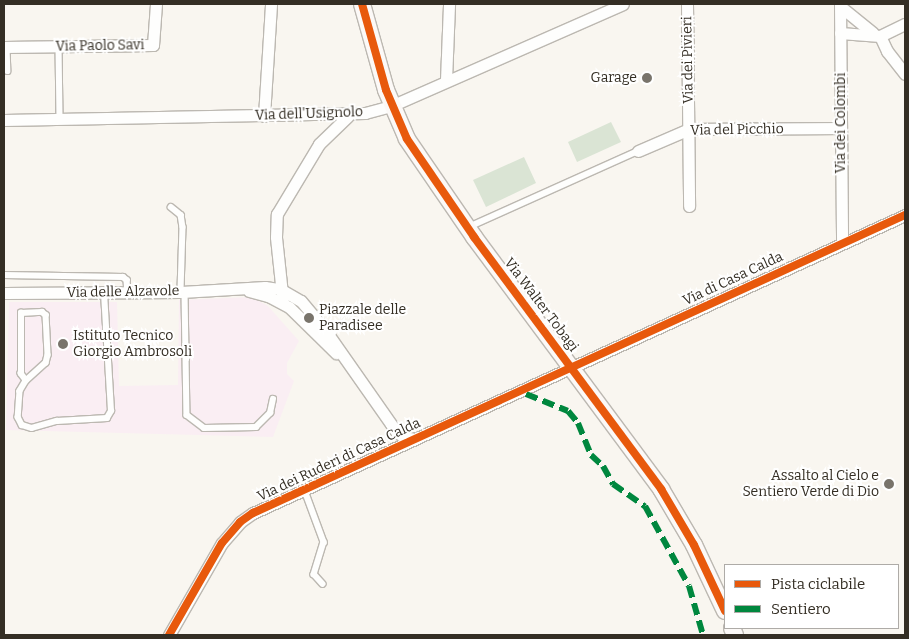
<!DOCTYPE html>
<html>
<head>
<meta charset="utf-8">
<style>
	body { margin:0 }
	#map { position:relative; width:909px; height:639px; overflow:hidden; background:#f9f6f0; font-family:Bitter,serif }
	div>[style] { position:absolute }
	.education>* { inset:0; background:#faeef3 }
	.green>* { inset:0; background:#dae4d4 }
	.roads { filter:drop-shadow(1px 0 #bcb8b1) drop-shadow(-1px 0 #bcb8b1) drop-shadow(0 1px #bcb8b1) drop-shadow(0 -1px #bcb8b1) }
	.lane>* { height:5.5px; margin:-2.75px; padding:0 2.75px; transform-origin:2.75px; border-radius:2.75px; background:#fefefd }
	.street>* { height:11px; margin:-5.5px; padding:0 5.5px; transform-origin:5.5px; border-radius:5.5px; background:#fefefd }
	.secondary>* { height:16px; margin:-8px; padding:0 8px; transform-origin:8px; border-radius:8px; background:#fcf9f7 }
	.quiet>* { height:6px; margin-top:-3px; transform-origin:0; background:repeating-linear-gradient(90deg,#00873e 0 12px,transparent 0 18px) }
	.cycleway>* { height:8px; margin:-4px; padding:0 4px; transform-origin:4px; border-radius:4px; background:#e8590c }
	.dots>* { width:14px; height:14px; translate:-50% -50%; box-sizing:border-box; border:2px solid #fff; border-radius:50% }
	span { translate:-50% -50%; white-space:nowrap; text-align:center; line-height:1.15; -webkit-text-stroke:4px #fff; paint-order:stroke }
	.street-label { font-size:14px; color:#342e24 }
	.poi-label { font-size:14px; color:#342e24 }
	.right { translate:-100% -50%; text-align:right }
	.left { translate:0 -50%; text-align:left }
	.frame { position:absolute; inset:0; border:5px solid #342e24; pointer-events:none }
	.legend { position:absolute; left:724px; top:564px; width:175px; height:65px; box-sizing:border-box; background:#fff; border:1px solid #aeaba7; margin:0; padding:6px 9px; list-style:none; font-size:15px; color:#342e24 }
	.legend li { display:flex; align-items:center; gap:10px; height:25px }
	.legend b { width:25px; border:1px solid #aeaba7 }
</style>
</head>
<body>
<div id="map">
	<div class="education">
		<i style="clip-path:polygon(252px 297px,268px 306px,299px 341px,287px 363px,287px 374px,294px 381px,273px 437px,6px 430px,9px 302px,117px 302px,119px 386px,178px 385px,179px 300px)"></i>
	</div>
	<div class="green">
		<i style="clip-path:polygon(611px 122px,621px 142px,577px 162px,568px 142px)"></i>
		<i style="clip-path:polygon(524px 157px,536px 183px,486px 207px,473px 180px)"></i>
	</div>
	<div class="roads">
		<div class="lane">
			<i style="left:59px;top:46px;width:73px;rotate:89.2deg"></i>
			<i style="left:7px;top:47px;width:24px;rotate:88deg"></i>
			<i style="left:171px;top:207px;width:13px;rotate:39deg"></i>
			<i style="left:181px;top:215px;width:12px;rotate:81deg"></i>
			<i style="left:183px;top:227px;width:65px;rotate:91.8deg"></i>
			<i style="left:469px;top:227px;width:185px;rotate:-24.2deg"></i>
			<i style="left:4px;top:275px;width:119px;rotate:1deg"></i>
			<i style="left:123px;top:277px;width:5px;rotate:37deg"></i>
			<i style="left:127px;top:280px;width:13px;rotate:86deg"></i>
			<i style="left:185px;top:292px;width:123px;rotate:89.1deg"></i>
			<i style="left:187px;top:415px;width:21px;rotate:37deg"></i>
			<i style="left:204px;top:428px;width:52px;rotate:-1.1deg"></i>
			<i style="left:256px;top:427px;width:20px;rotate:-45deg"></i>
			<i style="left:270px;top:413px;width:14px;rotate:-78deg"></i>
			<i style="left:26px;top:381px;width:9px;rotate:-126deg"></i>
			<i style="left:21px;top:374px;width:61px;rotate:-90deg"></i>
			<i style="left:21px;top:313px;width:21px;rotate:-3deg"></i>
			<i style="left:42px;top:312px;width:5px;rotate:37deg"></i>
			<i style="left:46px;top:315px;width:40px;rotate:87.1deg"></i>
			<i style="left:48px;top:355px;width:8px;rotate:104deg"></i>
			<i style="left:46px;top:363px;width:27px;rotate:138deg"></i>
			<i style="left:26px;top:381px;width:12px;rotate:121deg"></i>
			<i style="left:20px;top:391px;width:26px;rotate:94deg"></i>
			<i style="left:18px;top:417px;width:9px;rotate:63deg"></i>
			<i style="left:22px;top:425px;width:10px;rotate:17deg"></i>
			<i style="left:32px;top:428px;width:26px;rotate:-16deg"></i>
			<i style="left:57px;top:421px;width:50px;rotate:-3.4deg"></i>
			<i style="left:107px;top:418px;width:8px;rotate:-60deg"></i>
			<i style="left:111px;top:411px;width:118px;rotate:-93.4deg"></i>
			<i style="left:304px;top:488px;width:58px;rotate:69.7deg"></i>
			<i style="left:324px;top:542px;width:34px;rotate:107deg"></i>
			<i style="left:314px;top:574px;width:13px;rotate:48deg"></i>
		</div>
		<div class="street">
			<i style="left:687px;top:4px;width:202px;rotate:89.4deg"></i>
			<i style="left:840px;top:4px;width:238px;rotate:89.5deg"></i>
			<i style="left:841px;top:7px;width:41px;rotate:39.1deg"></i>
			<i style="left:840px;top:33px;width:40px;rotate:4.3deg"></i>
			<i style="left:880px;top:36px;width:28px;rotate:-26deg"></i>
			<i style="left:880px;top:36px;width:17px;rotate:65deg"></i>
			<i style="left:887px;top:51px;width:29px;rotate:52deg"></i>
			<i style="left:4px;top:47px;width:149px;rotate:-0.8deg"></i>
			<i style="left:153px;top:45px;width:41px;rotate:-85.8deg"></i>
			<i style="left:446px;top:80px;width:76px;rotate:-87.7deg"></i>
			<i style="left:264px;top:116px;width:112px;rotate:-86.4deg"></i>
			<i style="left:4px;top:120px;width:361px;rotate:-1.1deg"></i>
			<i style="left:365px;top:113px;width:27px;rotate:-15deg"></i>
			<i style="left:391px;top:106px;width:253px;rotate:-23.7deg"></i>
			<i style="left:638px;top:151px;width:56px;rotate:-23.3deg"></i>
			<i style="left:689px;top:129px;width:152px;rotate:-0.4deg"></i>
			<i style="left:249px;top:291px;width:20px;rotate:15deg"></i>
			<i style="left:268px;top:296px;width:24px;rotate:28deg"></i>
			<i style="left:289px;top:307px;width:66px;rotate:44.4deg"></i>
			<i style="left:4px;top:293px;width:177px;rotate:-0.3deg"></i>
			<i style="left:181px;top:292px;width:84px;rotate:-3.4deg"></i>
			<i style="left:265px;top:287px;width:15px;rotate:8deg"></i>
			<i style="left:280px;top:289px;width:24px;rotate:30deg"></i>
			<i style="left:301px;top:301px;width:34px;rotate:50deg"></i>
			<i style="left:323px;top:327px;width:126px;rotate:55deg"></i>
			<i style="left:395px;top:430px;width:11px;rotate:41deg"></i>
			<i style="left:403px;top:437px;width:12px;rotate:9deg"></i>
			<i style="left:283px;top:303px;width:66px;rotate:-96.1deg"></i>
			<i style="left:276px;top:237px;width:23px;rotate:-88deg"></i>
			<i style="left:277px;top:214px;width:82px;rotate:-59deg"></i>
			<i style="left:319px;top:144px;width:40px;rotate:-44deg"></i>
			<i style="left:169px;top:635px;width:106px;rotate:-60.1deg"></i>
			<i style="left:222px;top:543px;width:28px;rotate:-49deg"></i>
			<i style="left:240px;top:522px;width:16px;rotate:-35deg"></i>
			<i style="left:253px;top:513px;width:717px;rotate:-24.56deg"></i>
		</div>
		<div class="secondary">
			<i style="left:362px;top:4px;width:89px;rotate:74.4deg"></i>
			<i style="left:386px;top:90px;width:53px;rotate:66.8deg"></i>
			<i style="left:407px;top:139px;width:119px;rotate:55.6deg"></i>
			<i style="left:474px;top:237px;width:314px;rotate:53.4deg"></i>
			<i style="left:661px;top:489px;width:65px;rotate:59.5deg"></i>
			<i style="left:694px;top:545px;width:73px;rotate:64.8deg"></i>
			<i style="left:732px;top:628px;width:8px;rotate:67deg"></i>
		</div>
	</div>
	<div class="quiet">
		<i style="left:526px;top:394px;width:45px;rotate:22deg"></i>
		<i style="left:568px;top:411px;width:16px;rotate:50deg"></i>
		<i style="left:578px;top:423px;width:35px;rotate:68deg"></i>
		<i style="left:591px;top:455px;width:16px;rotate:43deg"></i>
		<i style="left:603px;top:466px;width:21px;rotate:61deg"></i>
		<i style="left:613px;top:484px;width:39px;rotate:35deg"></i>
		<i style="left:645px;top:506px;width:91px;rotate:61.2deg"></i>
		<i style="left:689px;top:586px;width:51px;rotate:74.1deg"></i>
	</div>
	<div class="cycleway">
		<i style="left:362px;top:4px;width:89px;rotate:74.4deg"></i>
		<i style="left:386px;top:90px;width:53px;rotate:66.8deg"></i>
		<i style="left:407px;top:139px;width:119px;rotate:55.6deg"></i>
		<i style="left:474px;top:237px;width:314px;rotate:53.4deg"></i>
		<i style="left:661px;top:489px;width:65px;rotate:59.5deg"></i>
		<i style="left:694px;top:545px;width:73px;rotate:64.8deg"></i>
		<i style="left:169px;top:635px;width:106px;rotate:-60.1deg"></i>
		<i style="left:222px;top:543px;width:28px;rotate:-49deg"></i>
		<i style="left:240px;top:522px;width:16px;rotate:-35deg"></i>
		<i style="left:253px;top:513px;width:717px;rotate:-24.56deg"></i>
	</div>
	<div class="dots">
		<i style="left:647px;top:78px;background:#79746b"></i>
		<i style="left:309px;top:318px;background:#79746b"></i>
		<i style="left:63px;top:344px;background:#79746b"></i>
		<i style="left:889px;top:484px;background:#79746b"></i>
	</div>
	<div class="street-label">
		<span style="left:100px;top:46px;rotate:-1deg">Via Paolo Savi</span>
		<span style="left:688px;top:60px;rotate:-91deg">Via dei Pivieri</span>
		<span style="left:309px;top:114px;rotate:-2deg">Via dell'Usignolo</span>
		<span style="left:841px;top:123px;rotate:-90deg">Via dei Colombi</span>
		<span style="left:737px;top:130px;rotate:-1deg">Via del Picchio</span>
		<span style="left:733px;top:279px;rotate:-25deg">Via di Casa Calda</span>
		<span style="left:123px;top:292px;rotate:-1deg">Via delle Alzavole</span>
		<span style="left:541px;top:305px;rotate:53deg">Via Walter Tobagi</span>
		<span style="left:339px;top:460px;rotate:-25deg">Via dei Ruderi di Casa Calda</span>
	</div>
	<div class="poi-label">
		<span class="right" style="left:637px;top:78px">Garage</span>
		<span class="left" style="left:319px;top:318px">Piazzale delle<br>Paradisee</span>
		<span class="left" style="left:73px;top:344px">Istituto Tecnico<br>Giorgio Ambrosoli</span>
		<span class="right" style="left:879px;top:484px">Assalto al Cielo e<br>Sentiero Verde di Dio</span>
	</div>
	<div class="frame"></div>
	<ul class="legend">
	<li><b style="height:6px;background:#e8590c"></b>Pista ciclabile</li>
	<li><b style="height:6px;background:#00873e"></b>Sentiero</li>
	</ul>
</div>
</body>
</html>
